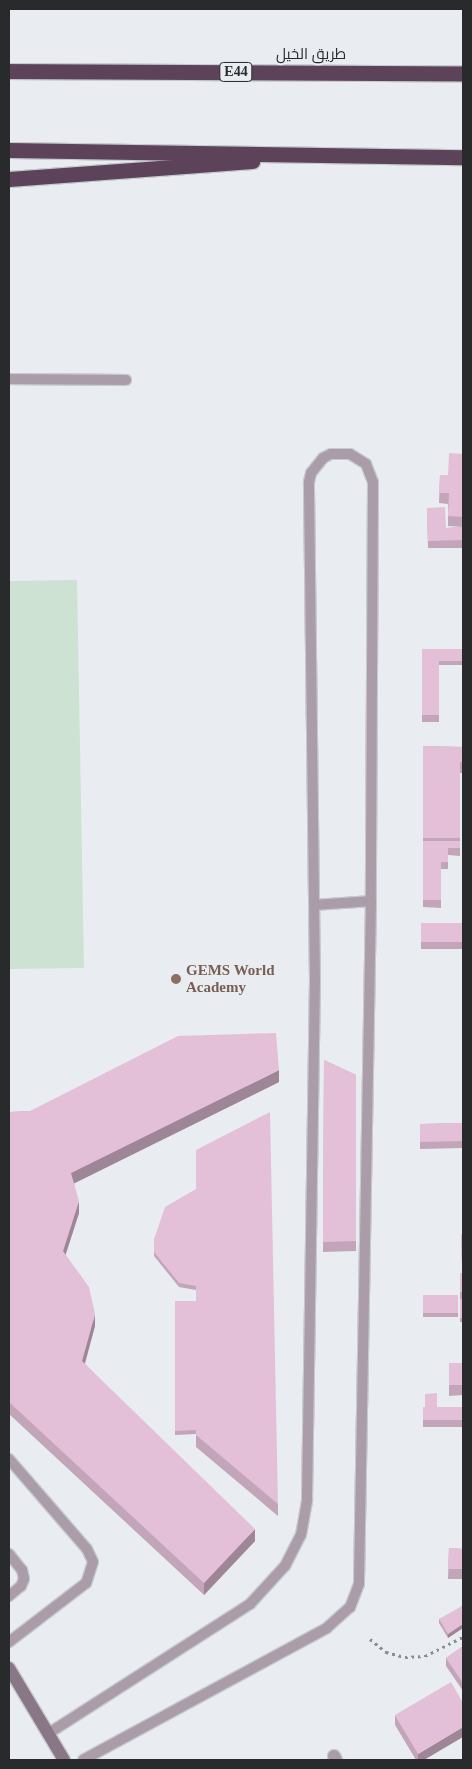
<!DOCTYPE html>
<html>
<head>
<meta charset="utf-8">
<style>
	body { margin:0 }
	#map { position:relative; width:472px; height:1769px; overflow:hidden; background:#e9edf1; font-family:"Times New Roman",Cairo,serif }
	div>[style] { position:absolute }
	.green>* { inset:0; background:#cde2d2 }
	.path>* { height:3px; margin-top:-1.5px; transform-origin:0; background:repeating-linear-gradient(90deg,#8b8d90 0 2.5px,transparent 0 6.5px) }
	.roads { filter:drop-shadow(1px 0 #c6cace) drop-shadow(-1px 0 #c6cace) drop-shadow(0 1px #c6cace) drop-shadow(0 -1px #c6cace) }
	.lane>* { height:10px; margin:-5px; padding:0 5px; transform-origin:5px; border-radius:5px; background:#aa9ca8 }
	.street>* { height:12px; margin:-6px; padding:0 6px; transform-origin:6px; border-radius:6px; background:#aa9ca8 }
	.secondary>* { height:12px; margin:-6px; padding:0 6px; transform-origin:6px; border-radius:6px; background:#897686 }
	.highway>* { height:15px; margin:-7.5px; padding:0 7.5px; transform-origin:7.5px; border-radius:7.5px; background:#5d435a }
	.wall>* { inset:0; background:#c3a5ba }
	.shaded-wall>* { inset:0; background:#9f8697 }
	.building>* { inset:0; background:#e3c0d8 }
	.dots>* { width:14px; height:14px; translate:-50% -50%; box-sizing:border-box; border:2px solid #e9edf1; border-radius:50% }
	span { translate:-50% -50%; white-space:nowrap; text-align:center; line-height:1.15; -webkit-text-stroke:4px #e9edf1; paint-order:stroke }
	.shield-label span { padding:1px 4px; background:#e9edf1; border:1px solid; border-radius:4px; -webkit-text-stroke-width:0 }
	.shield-label { font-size:14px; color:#292a2c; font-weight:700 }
	.street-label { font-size:15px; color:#292a2c }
	.education-label { font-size:15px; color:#785e54; font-weight:700 }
	.left { translate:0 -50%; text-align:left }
	.frame { position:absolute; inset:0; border:10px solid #292a2c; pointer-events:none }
</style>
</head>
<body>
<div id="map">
	<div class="green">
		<i style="clip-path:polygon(77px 580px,84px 968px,9px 969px,9px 581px)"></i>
	</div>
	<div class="path">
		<i style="left:370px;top:1639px;width:21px;rotate:39deg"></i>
		<i style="left:386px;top:1652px;width:20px;rotate:15deg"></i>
		<i style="left:405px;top:1657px;width:20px;rotate:-3deg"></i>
		<i style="left:425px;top:1656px;width:42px;rotate:-26.6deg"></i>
	</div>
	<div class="roads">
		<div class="lane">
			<i style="left:9px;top:379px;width:117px;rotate:0.5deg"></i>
			<i style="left:315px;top:905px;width:56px;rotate:-4.1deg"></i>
			<i style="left:9px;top:1459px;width:119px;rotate:49.1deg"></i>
			<i style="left:87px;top:1549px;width:14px;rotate:65deg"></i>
			<i style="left:93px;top:1562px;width:22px;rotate:108deg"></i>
			<i style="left:86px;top:1583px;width:97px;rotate:142.5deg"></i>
			<i style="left:9px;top:1554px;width:21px;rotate:51deg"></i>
			<i style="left:22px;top:1570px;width:9px;rotate:77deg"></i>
			<i style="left:24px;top:1579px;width:8px;rotate:113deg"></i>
			<i style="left:21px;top:1586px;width:16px;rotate:140deg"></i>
			<i style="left:49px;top:1733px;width:239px;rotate:-32.7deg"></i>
			<i style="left:250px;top:1604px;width:52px;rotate:-47.4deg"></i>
			<i style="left:285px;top:1566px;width:35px;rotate:-63deg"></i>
			<i style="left:301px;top:1535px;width:36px;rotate:-80deg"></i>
			<i style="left:307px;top:1500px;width:520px;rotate:-89.12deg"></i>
			<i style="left:315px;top:980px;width:498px;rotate:-90.7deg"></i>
			<i style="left:309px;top:482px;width:9px;rotate:-77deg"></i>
			<i style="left:311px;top:473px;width:19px;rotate:-51deg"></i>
			<i style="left:323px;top:458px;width:9px;rotate:-27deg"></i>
			<i style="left:331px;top:454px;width:19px"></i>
			<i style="left:350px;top:454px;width:19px;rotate:32deg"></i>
			<i style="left:366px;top:464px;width:19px;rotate:69deg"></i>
			<i style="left:373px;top:482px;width:419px;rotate:90.3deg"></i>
			<i style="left:371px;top:901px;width:683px;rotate:91.01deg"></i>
			<i style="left:359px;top:1584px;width:25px;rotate:111deg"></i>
			<i style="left:350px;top:1607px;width:31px;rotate:138deg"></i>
			<i style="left:327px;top:1628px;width:277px;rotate:151.6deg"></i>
		</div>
		<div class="street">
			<i style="left:334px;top:1756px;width:4px;rotate:63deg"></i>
		</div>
		<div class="secondary">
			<i style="left:9px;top:1668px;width:107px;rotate:59.1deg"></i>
		</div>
		<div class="highway">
			<i style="left:9px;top:71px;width:454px;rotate:0.3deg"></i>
			<i style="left:9px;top:150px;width:454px;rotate:0.9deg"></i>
			<i style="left:9px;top:179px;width:244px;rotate:-4.2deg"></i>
		</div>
	</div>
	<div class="wall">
		<i style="clip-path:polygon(463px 454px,463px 527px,448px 526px,448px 504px,439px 503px,440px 475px,448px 475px)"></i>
		<i style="clip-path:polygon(427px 508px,446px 528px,463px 527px,463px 548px,428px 548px)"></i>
		<i style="clip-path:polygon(462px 573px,463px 573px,463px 641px,462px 641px)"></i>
		<i style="clip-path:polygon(422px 649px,463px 649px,463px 665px,439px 665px,439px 722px,422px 722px)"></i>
		<i style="clip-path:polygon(423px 746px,463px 747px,463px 773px,460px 773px,460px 856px,448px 855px,448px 869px,441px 869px,441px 908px,423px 907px)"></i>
		<i style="clip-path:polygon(421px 923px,463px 923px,463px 949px,421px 949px)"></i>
		<i style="clip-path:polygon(324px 1060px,356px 1075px,356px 1251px,323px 1252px)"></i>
		<i style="clip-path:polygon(279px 1082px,74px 1183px,79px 1213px,65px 1255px,95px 1326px,85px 1364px,255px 1541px,204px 1595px,9px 1414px,9px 1112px,30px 1111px)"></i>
		<i style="clip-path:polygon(463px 1123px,463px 1148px,420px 1149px,420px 1124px)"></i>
		<i style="clip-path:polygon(196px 1189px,196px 1290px,179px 1287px,154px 1256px,154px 1252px)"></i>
		<i style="clip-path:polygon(461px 1234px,463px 1234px,463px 1269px,462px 1269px)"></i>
		<i style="clip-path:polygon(460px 1273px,463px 1274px,463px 1322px,460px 1322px)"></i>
		<i style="clip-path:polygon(423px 1295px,458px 1295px,458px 1317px,423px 1317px)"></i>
		<i style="clip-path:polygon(175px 1301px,278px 1504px,278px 1516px,196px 1447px,196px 1434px,175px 1435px)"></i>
		<i style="clip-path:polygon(449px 1363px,463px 1363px,463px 1395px,449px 1396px)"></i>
		<i style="clip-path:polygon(423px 1407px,463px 1407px,463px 1427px,423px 1427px)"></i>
		<i style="clip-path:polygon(449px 1548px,463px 1549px,463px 1579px,448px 1579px)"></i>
		<i style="clip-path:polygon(463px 1609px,463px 1628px,448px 1638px,439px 1623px,439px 1619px)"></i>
		<i style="clip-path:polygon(463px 1646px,463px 1691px,446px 1666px,446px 1658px)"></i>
		<i style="clip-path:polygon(395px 1715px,424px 1760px,416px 1760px,395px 1725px)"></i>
	</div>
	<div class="shaded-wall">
		<i style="clip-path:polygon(279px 1070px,279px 1082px,71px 1185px,71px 1173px)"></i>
		<i style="clip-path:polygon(79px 1201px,79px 1213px,63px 1263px,63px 1251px)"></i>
		<i style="clip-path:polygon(95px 1314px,95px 1326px,82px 1373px,82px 1361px)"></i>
		<i style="clip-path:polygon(255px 1529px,255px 1541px,204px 1595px,204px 1583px)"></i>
		<i style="clip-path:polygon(463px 1624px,463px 1628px,448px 1638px,448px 1634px)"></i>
		<i style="clip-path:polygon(463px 1727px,463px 1737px,424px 1760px,418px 1760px,418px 1754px)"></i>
	</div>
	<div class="building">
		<i style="clip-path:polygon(449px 453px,463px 454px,463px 517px,448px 516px,449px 493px,439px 493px,440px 475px,448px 475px)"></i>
		<i style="clip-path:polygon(445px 507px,446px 528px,463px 527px,463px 540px,428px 541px,427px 508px)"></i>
		<i style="clip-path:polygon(462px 573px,463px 573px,463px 631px,462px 631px)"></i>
		<i style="clip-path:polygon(422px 649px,463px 649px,463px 661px,439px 661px,439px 659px,422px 659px,422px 661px)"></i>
		<i style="clip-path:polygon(422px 659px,439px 659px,439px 715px,422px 715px)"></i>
		<i style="clip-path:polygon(423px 746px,463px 747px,463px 762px,460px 762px,460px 838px,423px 838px)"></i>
		<i style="clip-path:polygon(423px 841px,460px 841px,460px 848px,448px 848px,448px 862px,441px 862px,441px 900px,423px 900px)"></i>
		<i style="clip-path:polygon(421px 923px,463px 923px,463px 942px,421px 942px)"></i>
		<i style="clip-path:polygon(276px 1033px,279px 1070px,71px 1173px,79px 1201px,63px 1251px,89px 1287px,95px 1314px,82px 1361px,255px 1529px,204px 1583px,9px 1402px,9px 1112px,30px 1111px,178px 1036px)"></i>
		<i style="clip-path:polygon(324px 1060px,356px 1075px,356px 1241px,323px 1242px)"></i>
		<i style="clip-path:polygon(270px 1112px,278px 1504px,196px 1435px,196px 1150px)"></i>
		<i style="clip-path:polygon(463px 1123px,463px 1141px,420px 1142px,420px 1124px)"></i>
		<i style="clip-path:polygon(196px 1189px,196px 1286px,179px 1283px,154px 1252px,154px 1239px,165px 1207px)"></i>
		<i style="clip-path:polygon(461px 1234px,463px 1234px,463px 1261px,462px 1261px)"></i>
		<i style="clip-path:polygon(460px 1273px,463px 1274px,463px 1292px,460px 1292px)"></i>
		<i style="clip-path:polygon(423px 1295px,458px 1295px,458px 1313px,423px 1313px)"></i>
		<i style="clip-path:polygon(460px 1299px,463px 1299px,463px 1318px,460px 1318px)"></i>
		<i style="clip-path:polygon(175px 1301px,196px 1301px,196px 1430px,175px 1431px)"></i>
		<i style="clip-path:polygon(462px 1324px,463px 1324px,463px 1347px)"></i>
		<i style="clip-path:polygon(449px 1363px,463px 1363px,463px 1385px,449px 1385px)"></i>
		<i style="clip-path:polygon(437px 1393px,437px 1407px,425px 1407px,425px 1394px)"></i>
		<i style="clip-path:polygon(423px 1407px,463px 1407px,463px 1420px,423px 1420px)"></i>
		<i style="clip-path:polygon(449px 1548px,463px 1549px,463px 1569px,448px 1569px)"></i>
		<i style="clip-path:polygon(462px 1606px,463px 1609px,463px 1624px,448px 1634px,439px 1619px)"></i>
		<i style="clip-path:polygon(463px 1646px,463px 1683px,446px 1658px)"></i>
		<i style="clip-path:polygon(451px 1682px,463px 1703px,463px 1727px,418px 1754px,395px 1715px)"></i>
	</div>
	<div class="dots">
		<i style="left:176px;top:979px;background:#8d6e63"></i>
	</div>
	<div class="shield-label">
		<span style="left:236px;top:72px">E44</span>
	</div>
	<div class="street-label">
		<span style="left:311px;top:55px">طريق الخيل</span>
	</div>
	<div class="education-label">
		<span class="left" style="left:186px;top:979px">GEMS World<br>Academy</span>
	</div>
	<div class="frame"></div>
</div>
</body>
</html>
